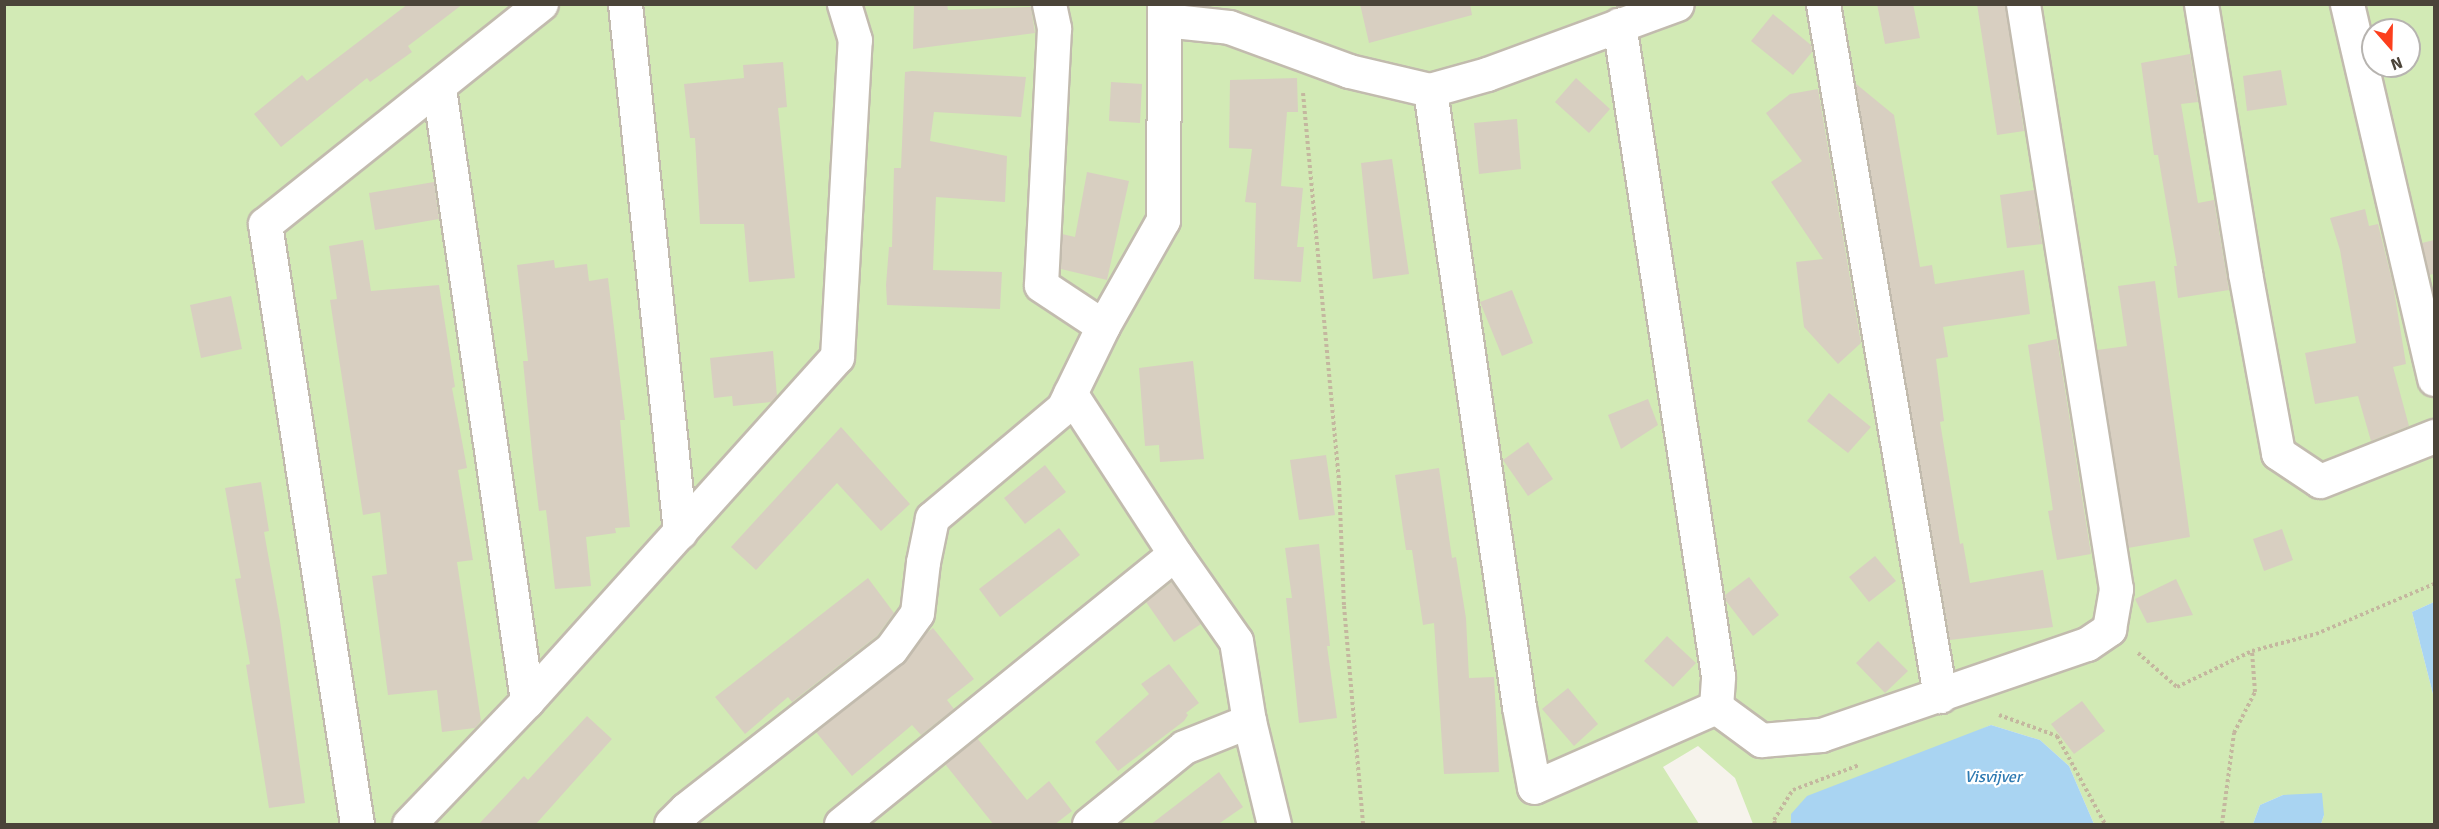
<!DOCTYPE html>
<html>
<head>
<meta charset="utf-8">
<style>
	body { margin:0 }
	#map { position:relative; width:2439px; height:829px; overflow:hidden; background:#f6f3ec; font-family:Signika,sans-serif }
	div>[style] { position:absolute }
	.green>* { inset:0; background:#d2eab5 }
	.water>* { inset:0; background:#a9d4f2 }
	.building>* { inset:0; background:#d8cfc1 }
	.path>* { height:4px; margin-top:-2px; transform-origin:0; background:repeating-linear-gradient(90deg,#c4b79f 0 3px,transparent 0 6px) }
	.roads { filter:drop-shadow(2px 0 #c2bbae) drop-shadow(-2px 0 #c2bbae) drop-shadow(0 2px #c2bbae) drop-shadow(0 -2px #c2bbae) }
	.minor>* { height:33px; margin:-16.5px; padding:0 16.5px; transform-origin:16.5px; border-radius:16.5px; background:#fff }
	span { translate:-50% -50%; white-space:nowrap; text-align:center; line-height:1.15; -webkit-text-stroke:4.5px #fff; paint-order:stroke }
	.water-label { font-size:16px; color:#2e7ab2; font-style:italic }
	.frame { position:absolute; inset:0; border:6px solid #4b4439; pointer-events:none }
	.north { position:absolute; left:2361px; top:18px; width:60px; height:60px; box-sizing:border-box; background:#fff; border:2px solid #b7b4b0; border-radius:50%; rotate:160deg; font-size:16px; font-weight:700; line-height:24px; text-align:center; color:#4b4439 }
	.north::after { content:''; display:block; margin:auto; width:21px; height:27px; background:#fc3f1d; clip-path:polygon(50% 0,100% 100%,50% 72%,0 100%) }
</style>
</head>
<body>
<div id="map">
	<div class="green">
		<i style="clip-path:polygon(evenodd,4px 5px,2434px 5px,2434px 602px,2412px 612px,2434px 698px,2434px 824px,2321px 824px,2324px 815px,2283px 795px,2260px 805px,2253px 824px,2094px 824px,2069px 766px,2040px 740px,1991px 725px,1792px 814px,1791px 824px,1753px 824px,1735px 778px,1698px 746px,1663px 767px,1699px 824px,5px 824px,4px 5px,2373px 30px,2409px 30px,2409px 66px,2373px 66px,2373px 30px)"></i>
	</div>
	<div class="water">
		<i style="clip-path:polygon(2434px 602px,2434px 698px,2412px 612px)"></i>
		<i style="clip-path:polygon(1991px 725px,2040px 740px,2069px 766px,2094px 824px,1791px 824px,1791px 814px,1807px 796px)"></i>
		<i style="clip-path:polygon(2322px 793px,2324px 815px,2321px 824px,2253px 824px,2260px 805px,2283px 795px)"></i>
	</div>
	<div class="building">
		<i style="clip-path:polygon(408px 4px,463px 4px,408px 46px,412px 52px,370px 82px,367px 78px,281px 147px,254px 114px,302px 75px,307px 81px)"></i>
		<i style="clip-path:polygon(914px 4px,947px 4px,948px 10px,1031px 7px,1035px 33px,913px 49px)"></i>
		<i style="clip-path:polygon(1360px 4px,1470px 4px,1472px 15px,1369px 43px)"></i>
		<i style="clip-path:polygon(1877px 4px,1913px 4px,1920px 38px,1885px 44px)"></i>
		<i style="clip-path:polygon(1977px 4px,2005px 4px,2024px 131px,1997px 135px)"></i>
		<i style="clip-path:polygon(1773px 14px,1811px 45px,1812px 52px,1793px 75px,1751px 41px)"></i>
		<i style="clip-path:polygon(2190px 54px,2198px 102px,2181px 104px,2198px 203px,2214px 200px,2229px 290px,2178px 298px,2174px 266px,2177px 266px,2158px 155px,2154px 155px,2141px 63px)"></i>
		<i style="clip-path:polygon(783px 62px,787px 107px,778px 108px,795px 278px,749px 282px,744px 224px,700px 224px,695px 138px,690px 138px,684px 84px,744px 78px,743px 65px)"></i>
		<i style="clip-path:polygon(2281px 70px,2287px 105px,2247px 111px,2243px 76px)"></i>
		<i style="clip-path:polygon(912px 71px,1026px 77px,1021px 117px,934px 112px,930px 141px,1007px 156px,1005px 202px,936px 197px,933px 270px,1002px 272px,1000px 309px,887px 305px,886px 285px,889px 247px,892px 247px,894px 168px,901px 168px,905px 72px)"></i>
		<i style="clip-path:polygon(1297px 78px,1298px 112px,1287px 112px,1281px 186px,1303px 188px,1297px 247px,1304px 247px,1301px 282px,1254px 279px,1256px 203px,1245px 202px,1252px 149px,1229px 148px,1230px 80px)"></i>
		<i style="clip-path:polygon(1576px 78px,1610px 109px,1589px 133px,1555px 102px)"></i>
		<i style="clip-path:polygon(1111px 82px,1142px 84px,1140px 123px,1109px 121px)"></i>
		<i style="clip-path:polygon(1855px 83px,1894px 115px,1920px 267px,1932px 265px,1935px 284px,2024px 270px,2030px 314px,1943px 327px,1948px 357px,1936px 359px,1944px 421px,1940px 422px,1960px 544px,1963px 543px,1970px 583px,2043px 570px,2053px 627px,1950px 640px)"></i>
		<i style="clip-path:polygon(1818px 89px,1861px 343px,1838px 364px,1804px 327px,1796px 262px,1823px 259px,1771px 182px,1802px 161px,1766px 113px,1790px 94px)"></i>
		<i style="clip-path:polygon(1517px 119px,1521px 169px,1479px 174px,1474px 123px)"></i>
		<i style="clip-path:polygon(1392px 159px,1409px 274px,1373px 279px,1361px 163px)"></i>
		<i style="clip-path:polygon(1087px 172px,1129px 181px,1107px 280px,1061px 269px,1062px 234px,1075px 237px)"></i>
		<i style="clip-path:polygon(434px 182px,439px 219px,375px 230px,369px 193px)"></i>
		<i style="clip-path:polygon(2034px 190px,2042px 244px,2007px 248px,2000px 195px)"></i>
		<i style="clip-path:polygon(2365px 209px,2369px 226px,2378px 224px,2393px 284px,2406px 364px,2393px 367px,2409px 426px,2371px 441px,2358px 396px,2315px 404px,2305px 353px,2356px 343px,2340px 250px,2330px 218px)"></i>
		<i style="clip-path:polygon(363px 240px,371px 291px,439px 285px,455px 387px,452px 388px,467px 468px,458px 470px,473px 560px,457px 562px,481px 721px,475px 728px,442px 732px,437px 690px,388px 695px,372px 576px,387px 574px,380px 512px,363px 515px,330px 300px,337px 299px,329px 246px)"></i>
		<i style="clip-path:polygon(2434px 240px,2434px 274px,2429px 275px,2422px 243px)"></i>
		<i style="clip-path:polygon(554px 260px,555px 268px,587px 264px,589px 281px,608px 278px,625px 420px,620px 420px,630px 527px,615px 528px,616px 533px,586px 537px,591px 586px,555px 589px,546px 510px,539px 511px,533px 462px,523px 361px,528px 361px,517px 265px)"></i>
		<i style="clip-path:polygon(2155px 281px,2190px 537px,2128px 548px,2097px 350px,2127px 346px,2118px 286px)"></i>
		<i style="clip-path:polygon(1512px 290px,1533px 343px,1502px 356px,1480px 302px)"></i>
		<i style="clip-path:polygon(231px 296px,242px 349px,201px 358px,190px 305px)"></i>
		<i style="clip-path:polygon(2057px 339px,2091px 554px,2057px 560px,2048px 511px,2053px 510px,2028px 345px)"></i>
		<i style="clip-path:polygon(773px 351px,777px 396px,771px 402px,733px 406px,732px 396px,714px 398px,710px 358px)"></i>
		<i style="clip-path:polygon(1193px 361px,1204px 459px,1160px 462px,1159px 445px,1145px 446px,1139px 368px)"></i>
		<i style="clip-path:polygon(1829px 393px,1871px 427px,1848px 453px,1807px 421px)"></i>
		<i style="clip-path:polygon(1648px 399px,1658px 425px,1621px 449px,1608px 415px)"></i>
		<i style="clip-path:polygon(841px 427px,910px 504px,881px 531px,837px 483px,756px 570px,731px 547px)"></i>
		<i style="clip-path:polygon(1528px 442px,1553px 479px,1528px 496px,1503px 460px)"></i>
		<i style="clip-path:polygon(1326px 455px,1335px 515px,1299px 520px,1290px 460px)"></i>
		<i style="clip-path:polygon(1045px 465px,1066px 492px,1025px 524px,1004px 498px)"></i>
		<i style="clip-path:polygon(1439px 468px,1452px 558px,1456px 557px,1466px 618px,1469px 678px,1494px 677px,1499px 772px,1444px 774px,1434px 623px,1423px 625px,1412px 550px,1406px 550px,1395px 475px)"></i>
		<i style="clip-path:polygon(261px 482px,269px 531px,264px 532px,280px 621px,305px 803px,269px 808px,246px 665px,250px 664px,235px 579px,241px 578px,225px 488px)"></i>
		<i style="clip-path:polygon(1059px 528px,1080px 555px,1000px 617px,979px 589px)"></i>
		<i style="clip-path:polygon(2282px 529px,2293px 560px,2264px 571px,2253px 539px)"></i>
		<i style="clip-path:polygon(1319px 544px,1330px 646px,1327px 646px,1337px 718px,1299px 723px,1286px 598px,1292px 598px,1285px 548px)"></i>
		<i style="clip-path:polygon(1875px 556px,1896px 581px,1869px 602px,1849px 577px)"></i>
		<i style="clip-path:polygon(1749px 577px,1779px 615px,1753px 636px,1726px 601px,1725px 595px)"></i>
		<i style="clip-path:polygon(868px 578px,894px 613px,877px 636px,792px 702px,788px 697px,745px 734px,715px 697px)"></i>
		<i style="clip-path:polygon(2176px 579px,2193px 615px,2147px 623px,2135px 599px)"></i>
		<i style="clip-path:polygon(1172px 582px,1201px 624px,1174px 642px,1146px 602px)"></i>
		<i style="clip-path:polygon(933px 628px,974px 679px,947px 700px,954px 709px,921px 735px,912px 725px,852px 776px,816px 732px,903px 664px,924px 635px)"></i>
		<i style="clip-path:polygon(1667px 636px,1696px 663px,1673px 687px,1644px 661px)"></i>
		<i style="clip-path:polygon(1878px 641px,1908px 671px,1885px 693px,1856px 663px)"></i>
		<i style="clip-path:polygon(1169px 664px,1199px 703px,1186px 713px,1188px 715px,1184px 721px,1118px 771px,1095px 742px,1149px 694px,1141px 684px)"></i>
		<i style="clip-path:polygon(1568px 688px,1598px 724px,1574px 746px,1542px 709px)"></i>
		<i style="clip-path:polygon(2082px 701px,2105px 731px,2074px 754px,2051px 724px)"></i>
		<i style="clip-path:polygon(587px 716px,612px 739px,535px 825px,478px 825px,524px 776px,528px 780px)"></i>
		<i style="clip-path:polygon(977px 738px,1027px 800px,1049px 781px,1072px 811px,1054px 825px,994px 825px,945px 764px)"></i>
		<i style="clip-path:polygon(1219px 772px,1243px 807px,1217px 825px,1150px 825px)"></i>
	</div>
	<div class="path">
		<i style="left:1303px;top:93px;width:391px;rotate:84.7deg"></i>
		<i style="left:1339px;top:482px;width:124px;rotate:87.7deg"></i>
		<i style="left:1344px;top:606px;width:219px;rotate:85deg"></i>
		<i style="left:2138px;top:653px;width:52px;rotate:41.1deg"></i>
		<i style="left:2177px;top:687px;width:83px;rotate:-25.6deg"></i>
		<i style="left:2252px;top:651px;width:66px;rotate:-14.9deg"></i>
		<i style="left:2316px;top:634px;width:128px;rotate:-23deg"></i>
		<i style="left:1999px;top:715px;width:62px;rotate:19.9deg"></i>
		<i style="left:2057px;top:736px;width:100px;rotate:61.4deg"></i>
		<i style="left:1775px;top:824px;width:4px;rotate:-104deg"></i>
		<i style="left:1774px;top:820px;width:36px;rotate:-58deg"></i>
		<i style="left:1793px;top:790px;width:71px;rotate:-20.7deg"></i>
		<i style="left:2222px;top:824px;width:92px;rotate:-82.5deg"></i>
		<i style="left:2234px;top:733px;width:46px;rotate:-62.9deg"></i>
		<i style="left:2255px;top:692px;width:41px;rotate:-94.2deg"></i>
	</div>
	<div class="roads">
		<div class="minor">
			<i style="left:625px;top:4px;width:531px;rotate:84.05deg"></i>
			<i style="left:1049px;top:4px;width:25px;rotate:78deg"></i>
			<i style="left:1054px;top:28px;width:257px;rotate:92.9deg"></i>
			<i style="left:1041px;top:285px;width:74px;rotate:33.5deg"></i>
			<i style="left:1823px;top:4px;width:702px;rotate:80.4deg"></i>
			<i style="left:2201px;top:4px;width:273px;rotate:80.7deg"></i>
			<i style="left:2245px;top:273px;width:183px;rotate:79.6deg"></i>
			<i style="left:2278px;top:453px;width:50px;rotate:33.7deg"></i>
			<i style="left:2320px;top:481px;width:123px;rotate:-21.5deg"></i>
			<i style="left:2347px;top:4px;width:385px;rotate:76.9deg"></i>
			<i style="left:1164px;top:20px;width:65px;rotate:6.1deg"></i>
			<i style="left:1229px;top:27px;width:128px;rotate:20.1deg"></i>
			<i style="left:1349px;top:71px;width:83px;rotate:13.2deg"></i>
			<i style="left:1430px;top:90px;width:59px;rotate:-15.7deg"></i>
			<i style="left:1487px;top:74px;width:202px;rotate:-20.2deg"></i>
			<i style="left:439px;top:88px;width:619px;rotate:81.83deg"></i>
			<i style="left:1430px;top:90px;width:623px;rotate:81.79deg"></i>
			<i style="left:1519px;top:707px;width:81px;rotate:79.4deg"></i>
			<i style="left:1534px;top:787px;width:199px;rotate:-23.7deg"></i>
			<i style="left:1716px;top:707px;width:31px;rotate:-86deg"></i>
			<i style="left:1718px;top:676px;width:659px;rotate:-98.63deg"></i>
			<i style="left:1175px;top:554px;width:106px;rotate:55deg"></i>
			<i style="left:1236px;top:641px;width:81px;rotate:80.8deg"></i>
			<i style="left:1249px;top:721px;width:106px;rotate:76.4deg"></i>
			<i style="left:1716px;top:707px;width:56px;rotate:36.3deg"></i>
			<i style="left:1761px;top:740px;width:60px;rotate:-4.8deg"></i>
			<i style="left:1821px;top:735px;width:281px;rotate:-18.9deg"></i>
			<i style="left:2087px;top:644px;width:27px;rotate:-34deg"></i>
			<i style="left:2109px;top:629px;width:41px;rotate:-80.1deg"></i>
			<i style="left:2116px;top:589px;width:592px;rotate:-99.03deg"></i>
			<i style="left:357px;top:824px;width:607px;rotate:-98.72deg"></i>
			<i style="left:265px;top:224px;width:353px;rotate:-38.6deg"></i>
			<i style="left:409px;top:824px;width:170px;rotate:-46.2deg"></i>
			<i style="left:527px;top:701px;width:463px;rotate:-48deg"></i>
			<i style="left:837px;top:357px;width:318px;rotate:-86.8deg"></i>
			<i style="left:855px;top:40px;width:38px;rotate:-107deg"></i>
			<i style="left:671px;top:824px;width:21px;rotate:-45deg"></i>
			<i style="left:686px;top:809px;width:260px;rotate:-38deg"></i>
			<i style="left:891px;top:649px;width:44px;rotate:-54.2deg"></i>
			<i style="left:917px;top:613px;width:51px;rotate:-83.3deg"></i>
			<i style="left:923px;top:562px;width:45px;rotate:-78.4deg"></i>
			<i style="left:932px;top:518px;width:171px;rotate:-40deg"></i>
			<i style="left:1063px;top:408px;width:91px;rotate:-64deg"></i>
			<i style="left:1103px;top:326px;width:122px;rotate:-60.5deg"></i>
			<i style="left:1163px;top:220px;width:216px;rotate:-89.7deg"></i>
			<i style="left:841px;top:824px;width:429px;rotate:-39deg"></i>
			<i style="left:1175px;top:554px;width:192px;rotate:-123.1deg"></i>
			<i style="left:1089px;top:824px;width:122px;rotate:-39deg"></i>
			<i style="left:1184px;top:747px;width:70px;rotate:-21.8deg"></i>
		</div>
	</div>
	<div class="water-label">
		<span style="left:1993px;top:777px">Visvijver</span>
	</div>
	<div class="frame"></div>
	<div class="north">N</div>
</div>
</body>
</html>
